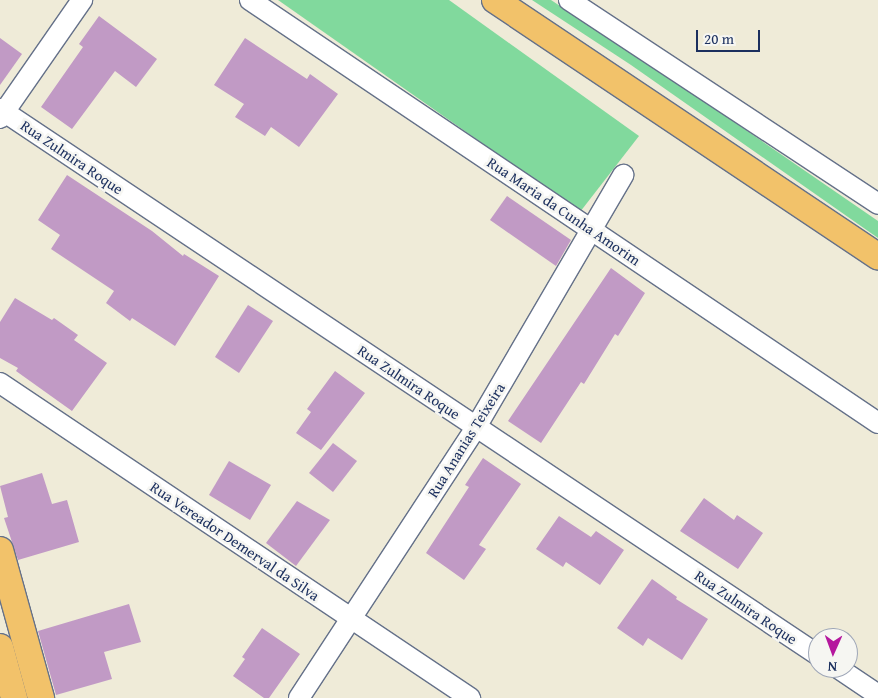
<!DOCTYPE html>
<html>
<head>
<meta charset="utf-8">
<style>
	body { margin:0 }
	#map { position:relative; width:878px; height:698px; overflow:hidden; background:#efebd8; font-family:"Gentium Book Plus",serif }
	div>[style] { position:absolute }
	.green>* { inset:0; background:#81d99d }
	.building>* { inset:0; background:#c19ac5 }
	.roads { filter:drop-shadow(1px 0 #657189) drop-shadow(-1px 0 #657189) drop-shadow(0 1px #657189) drop-shadow(0 -1px #657189) }
	.minor>* { height:20px; margin:-10px; padding:0 10px; transform-origin:10px; border-radius:10px; background:#fff }
	.major>* { height:26px; margin:-13px; padding:0 13px; transform-origin:13px; border-radius:13px; background:#f2c26a }
	span { translate:-50% -50%; white-space:nowrap; text-align:center; line-height:1.15; -webkit-text-stroke:5px #f6f6f2; paint-order:stroke }
	.street-label { font-size:15px; color:#1b2f5e }
	.north { position:absolute; left:808px; top:628px; width:50px; height:50px; box-sizing:border-box; background:#f6f6f2; border:1px solid #9ea6b7; border-radius:50%; rotate:182deg; font-size:14px; font-weight:700; line-height:20px; text-align:center; color:#1b2f5e }
	.north::after { content:''; display:block; margin:auto; width:18px; height:22px; background:#b5179e; clip-path:polygon(50% 0,100% 100%,50% 72%,0 100%) }
	.scale { position:absolute; left:696px; top:30px; width:64px; height:22px; box-sizing:border-box; border:2px solid #1b2f5e; border-top:0; padding-left:6px; font-size:15px; line-height:18px; white-space:nowrap; color:#1b2f5e; -webkit-text-stroke:4px #f6f6f2; paint-order:stroke }
</style>
</head>
<body>
<div id="map">
	<div class="green">
		<i style="clip-path:polygon(278px 0,449px 0,639px 136px,580px 212px)"></i>
		<i style="clip-path:polygon(532px 0,551px 0,724px 115px,878px 221px,878px 238px,631px 65px)"></i>
	</div>
	<div class="building">
		<i style="clip-path:polygon(99px 16px,157px 59px,136px 87px,115px 71px,72px 129px,41px 107px,83px 47px,79px 44px)"></i>
		<i style="clip-path:polygon(0 38px,22px 54px,0 85px)"></i>
		<i style="clip-path:polygon(245px 38px,307px 79px,310px 74px,338px 94px,299px 147px,271px 127px,265px 136px,235px 117px,244px 104px,214px 85px)"></i>
		<i style="clip-path:polygon(67px 175px,152px 231px,183px 256px,184px 254px,219px 276px,175px 346px,132px 318px,130px 321px,106px 303px,114px 291px,51px 249px,60px 235px,38px 220px)"></i>
		<i style="clip-path:polygon(507px 196px,571px 240px,556px 266px,490px 220px)"></i>
		<i style="clip-path:polygon(611px 268px,645px 293px,618px 336px,615px 334px,584px 384px,581px 382px,541px 443px,508px 421px)"></i>
		<i style="clip-path:polygon(15px 298px,52px 320px,54px 318px,78px 335px,74px 340px,107px 363px,72px 411px,16px 371px,18px 368px,0 358px,0 322px)"></i>
		<i style="clip-path:polygon(248px 305px,273px 321px,239px 373px,215px 357px)"></i>
		<i style="clip-path:polygon(335px 371px,365px 393px,321px 450px,296px 433px,311px 412px,307px 409px)"></i>
		<i style="clip-path:polygon(333px 443px,357px 461px,333px 492px,309px 473px)"></i>
		<i style="clip-path:polygon(483px 458px,521px 484px,479px 545px,486px 549px,464px 580px,426px 553px,469px 487px,465px 485px)"></i>
		<i style="clip-path:polygon(229px 461px,271px 485px,250px 520px,209px 495px)"></i>
		<i style="clip-path:polygon(42px 473px,52px 504px,67px 500px,79px 542px,18px 560px,4px 518px,8px 517px,0 486px)"></i>
		<i style="clip-path:polygon(704px 498px,734px 520px,737px 515px,763px 533px,738px 569px,680px 531px)"></i>
		<i style="clip-path:polygon(297px 501px,330px 520px,296px 566px,266px 543px)"></i>
		<i style="clip-path:polygon(559px 516px,591px 537px,596px 531px,624px 550px,600px 585px,566px 562px,563px 567px,536px 549px)"></i>
		<i style="clip-path:polygon(652px 579px,677px 597px,676px 599px,708px 619px,682px 660px,648px 638px,643px 646px,617px 628px)"></i>
		<i style="clip-path:polygon(129px 604px,141px 642px,104px 652px,112px 679px,56px 695px,38px 631px)"></i>
		<i style="clip-path:polygon(262px 628px,300px 654px,269px 698px,264px 698px,233px 676px,245px 659px,242px 657px)"></i>
	</div>
	<div class="roads">
		<div class="minor">
			<i style="left:250px;top:0;width:757px;rotate:33.96deg"></i>
			<i style="left:569px;top:0;width:370px;rotate:33.4deg"></i>
			<i style="left:0;top:109px;width:983px;rotate:33.72deg"></i>
			<i style="left:0;top:118px;width:144px;rotate:-55.2deg"></i>
			<i style="left:0;top:383px;width:566px;rotate:33.83deg"></i>
			<i style="left:838px;top:668px;width:48px;rotate:34deg"></i>
			<i style="left:299px;top:698px;width:324px;rotate:-56.8deg"></i>
			<i style="left:476px;top:427px;width:292px;rotate:-59.7deg"></i>
		</div>
		<div class="major">
			<i style="left:495px;top:0;width:461px;rotate:33.8deg"></i>
			<i style="left:0;top:550px;width:154px;rotate:74.5deg"></i>
			<i style="left:0;top:647px;width:53px;rotate:74.6deg"></i>
		</div>
	</div>
	<div class="street-label">
		<span style="left:72px;top:157px;rotate:34deg">Rua Zulmira Roque</span>
		<span style="left:564px;top:211px;rotate:34deg">Rua Maria da Cunha Amorim</span>
		<span style="left:409px;top:382px;rotate:34deg">Rua Zulmira Roque</span>
		<span style="left:466px;top:440px;rotate:-58deg">Rua Ananias Teixeira</span>
		<span style="left:235px;top:541px;rotate:34deg">Rua Vereador Demerval da Silva</span>
		<span style="left:746px;top:607px;rotate:34deg">Rua Zulmira Roque</span>
	</div>
	<div class="north">N</div>
	<div class="scale">20 m</div>
</div>
</body>
</html>
